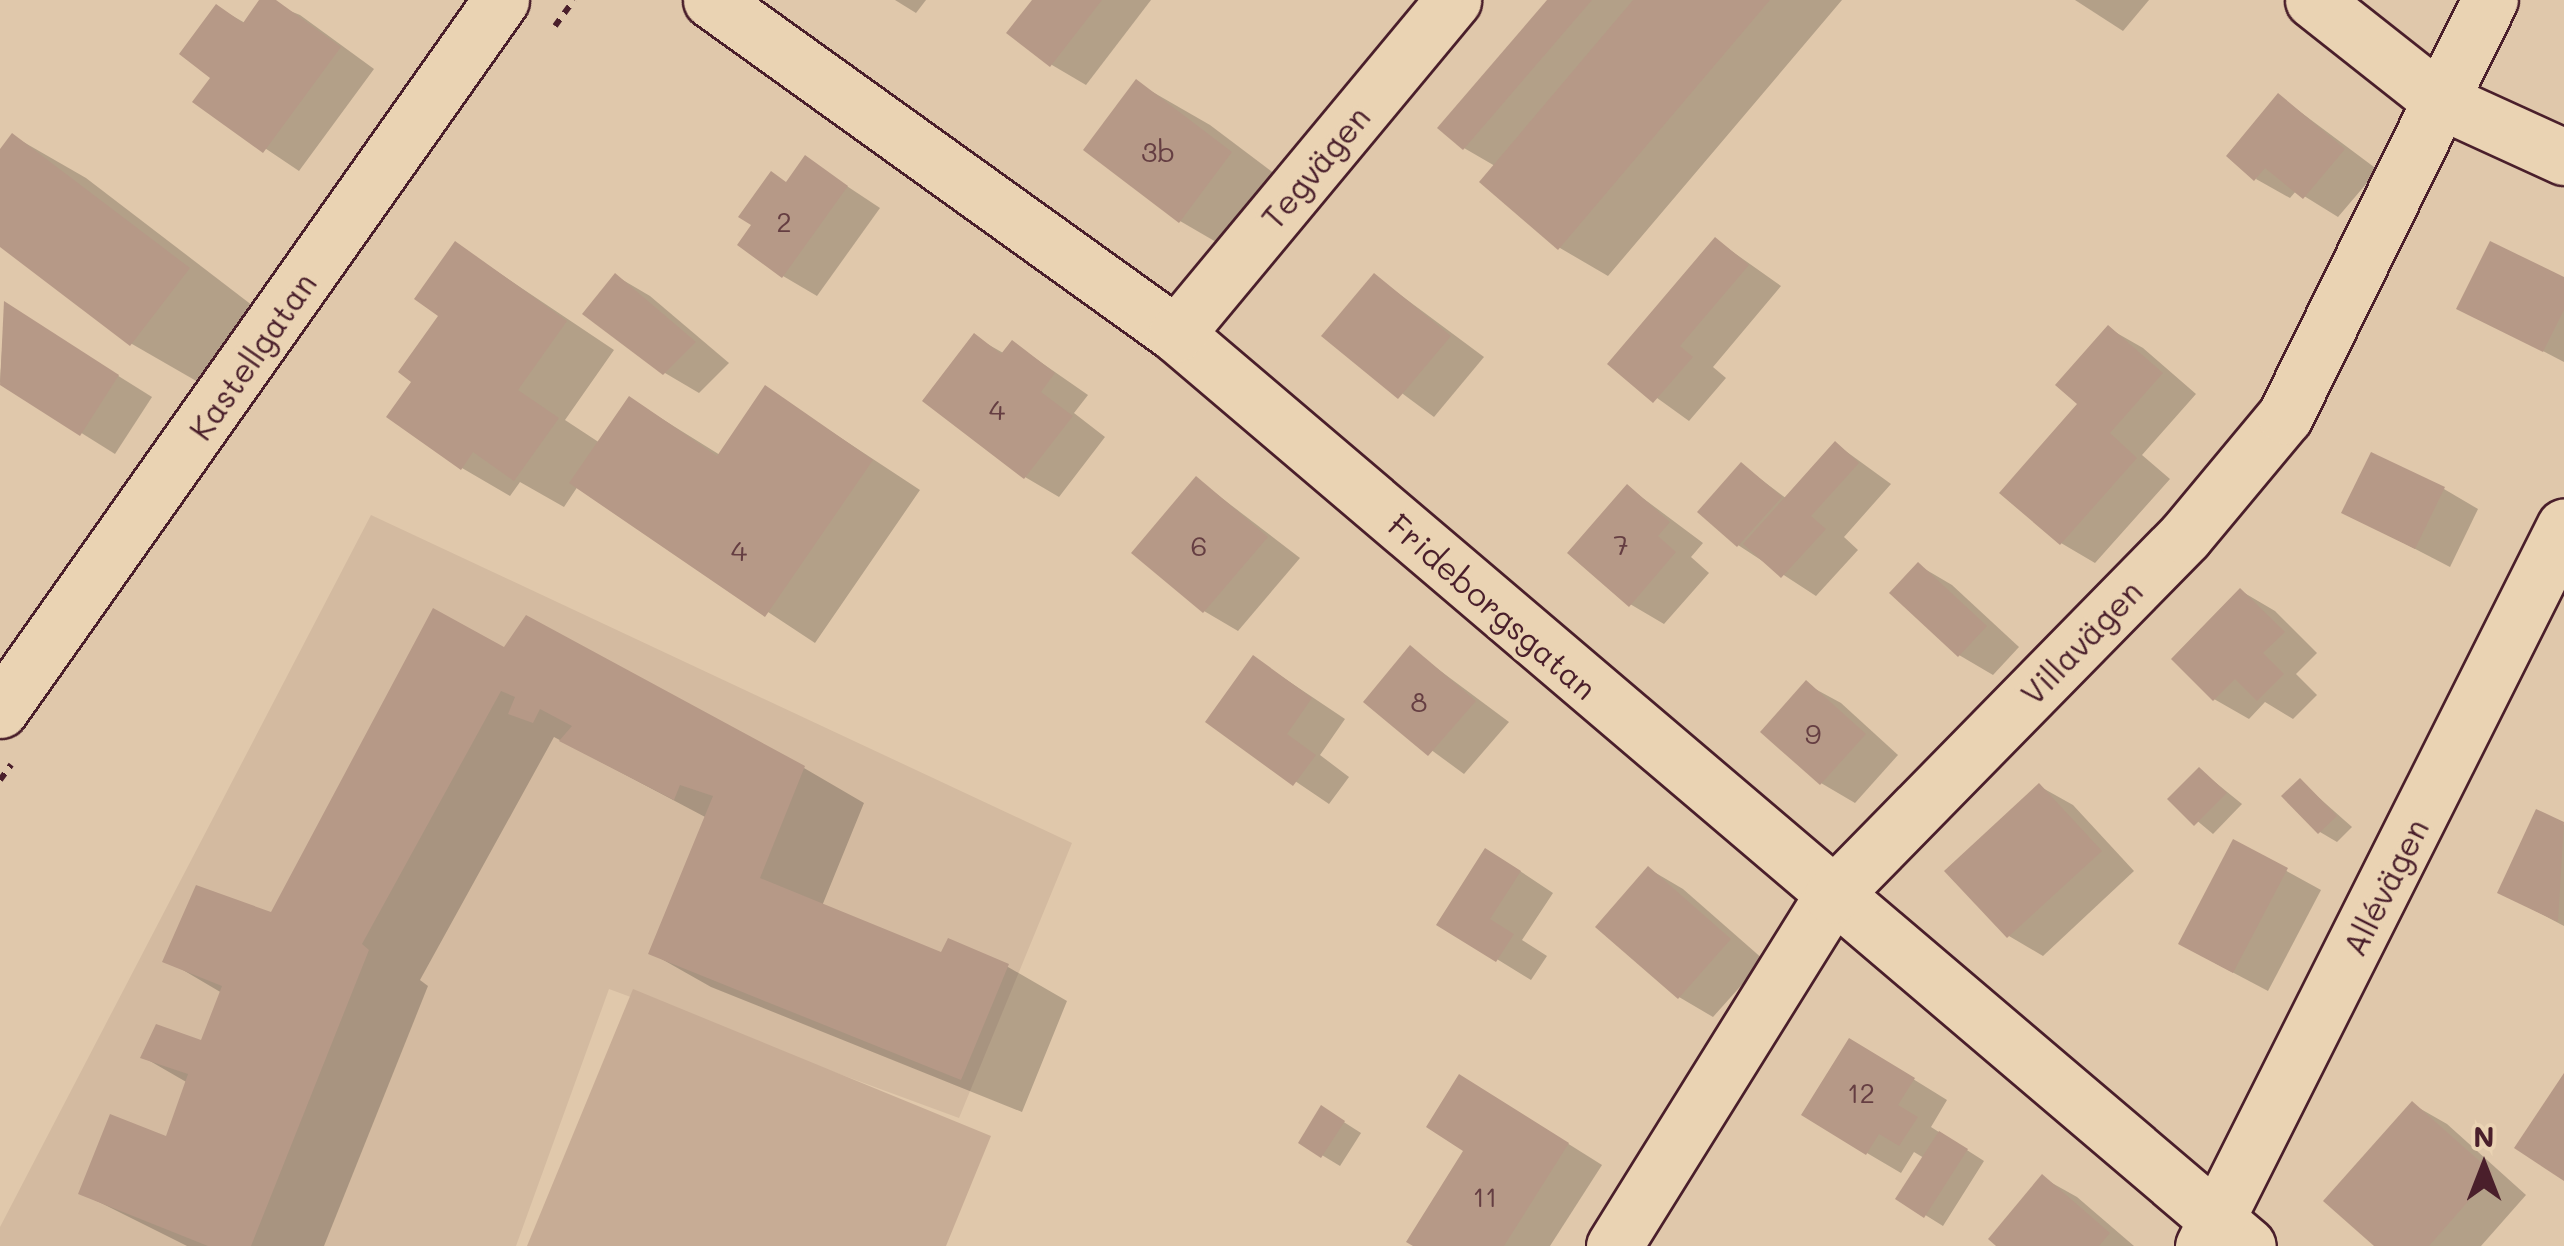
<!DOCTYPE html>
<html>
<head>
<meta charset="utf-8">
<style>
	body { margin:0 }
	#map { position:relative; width:2564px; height:1246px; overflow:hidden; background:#e0c8ab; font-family:Mali,sans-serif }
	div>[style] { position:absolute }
	.built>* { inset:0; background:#d3baa0 }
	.green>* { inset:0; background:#c7ac95 }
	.shadow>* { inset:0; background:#0003 }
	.building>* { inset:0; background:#b69987 }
	.path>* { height:6px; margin-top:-3px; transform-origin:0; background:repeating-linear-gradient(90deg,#4a1f2b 0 8px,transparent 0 16px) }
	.roads { filter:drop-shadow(2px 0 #4a1f2b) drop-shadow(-2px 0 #4a1f2b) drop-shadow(0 2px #4a1f2b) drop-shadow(0 -2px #4a1f2b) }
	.street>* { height:55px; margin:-27.5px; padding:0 27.5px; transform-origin:27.5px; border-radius:27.5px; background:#ead3b3 }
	span { translate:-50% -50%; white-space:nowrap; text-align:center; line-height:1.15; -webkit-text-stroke:10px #ead3b3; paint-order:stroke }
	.number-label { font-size:28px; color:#653e42 }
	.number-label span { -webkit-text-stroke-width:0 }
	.street-label { font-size:32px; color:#4a1f2b }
	.north { position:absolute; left:2434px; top:1116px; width:100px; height:100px; -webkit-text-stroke:8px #ead3b3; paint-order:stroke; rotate:0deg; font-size:28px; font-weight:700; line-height:40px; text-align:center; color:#4a1f2b }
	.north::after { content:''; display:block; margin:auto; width:35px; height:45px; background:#4a1f2b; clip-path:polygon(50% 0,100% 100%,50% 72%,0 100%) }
</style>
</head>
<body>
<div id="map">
	<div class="built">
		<i style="clip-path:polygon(371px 515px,1072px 843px,959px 1118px,609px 989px,516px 1246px,0 1246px,0 1227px)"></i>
	</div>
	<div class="green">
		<i style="clip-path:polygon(633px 989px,991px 1136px,946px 1246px,527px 1246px)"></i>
	</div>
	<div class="shadow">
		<i style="clip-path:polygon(263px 0,300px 15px,374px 69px,299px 171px,195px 101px,213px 77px,217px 7px,245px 23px)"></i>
		<i style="clip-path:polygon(895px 0,926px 0,916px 13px)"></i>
		<i style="clip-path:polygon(1035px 0,1151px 0,1086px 85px,1052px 65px)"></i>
		<i style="clip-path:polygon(1550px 0,1842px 0,1608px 276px,1560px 248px,1495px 166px,1464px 148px)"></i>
		<i style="clip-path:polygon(2075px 0,2149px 0,2123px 31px)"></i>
		<i style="clip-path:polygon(1137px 83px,1210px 125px,1304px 196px,1254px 264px,1180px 221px,1086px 150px)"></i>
		<i style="clip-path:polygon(2279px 96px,2378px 170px,2338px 217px,2296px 191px,2290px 198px,2256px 179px)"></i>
		<i style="clip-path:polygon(13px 136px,86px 178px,261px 312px,205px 386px,132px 344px,0 244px,0 154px)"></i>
		<i style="clip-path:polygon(806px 159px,880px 208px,817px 296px,783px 276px,787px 183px)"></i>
		<i style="clip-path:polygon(1716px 240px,1781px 286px,1713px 367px,1726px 378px,1689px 421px,1610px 364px)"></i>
		<i style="clip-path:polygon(456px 244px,614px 350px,565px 420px,600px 443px,630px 399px,720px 455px,765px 388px,920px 490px,815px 643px,578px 486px,564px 507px,520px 482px,510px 496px,462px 468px,414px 381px,441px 315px)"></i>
		<i style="clip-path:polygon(616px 276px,650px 296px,729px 363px,699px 393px,665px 373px)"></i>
		<i style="clip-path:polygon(1375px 276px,1484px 357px,1434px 417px,1325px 336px)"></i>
		<i style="clip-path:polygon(2564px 280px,2564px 362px,2460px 308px)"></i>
		<i style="clip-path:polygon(5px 305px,152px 397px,115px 454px,0 382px)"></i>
		<i style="clip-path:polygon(2108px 328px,2143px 348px,2196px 394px,2142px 455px,2170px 479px,2095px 563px,2061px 543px,2080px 404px)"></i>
		<i style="clip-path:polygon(975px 337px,1005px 354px,1013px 343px,1088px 395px,1074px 413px,1105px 437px,1059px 497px,1025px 477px)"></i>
		<i style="clip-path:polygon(1836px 444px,1891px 484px,1844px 537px,1858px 550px,1816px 596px,1738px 545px,1742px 465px,1787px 499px)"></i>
		<i style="clip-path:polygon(1197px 479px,1300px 558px,1238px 631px,1204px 611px)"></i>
		<i style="clip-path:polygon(1628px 487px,1703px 543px,1691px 557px,1709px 573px,1664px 624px,1630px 604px)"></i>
		<i style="clip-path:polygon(2444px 489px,2478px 509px,2450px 567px,2344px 512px)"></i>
		<i style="clip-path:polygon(1918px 565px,1952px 585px,2019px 647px,1993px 675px,1959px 655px)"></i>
		<i style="clip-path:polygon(2241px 591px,2275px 611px,2317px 653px,2296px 674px,2317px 695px,2293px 719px,2265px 702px,2249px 719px,2214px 699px)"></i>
		<i style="clip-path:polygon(1411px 649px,1509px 722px,1464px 774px,1366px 702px)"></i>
		<i style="clip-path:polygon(505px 651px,804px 768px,864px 803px,822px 906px,943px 955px,1008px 967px,1067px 1001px,1022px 1112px,711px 987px,651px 953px,707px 818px,554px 737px,420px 980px,428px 986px,324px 1246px,187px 1246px,81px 1193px,168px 1139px,188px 1083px,143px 1057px,203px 1043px,222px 993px,166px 960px,272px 915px)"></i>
		<i style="clip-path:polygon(1254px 658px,1345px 719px,1320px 755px,1349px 777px,1329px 804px,1208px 722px)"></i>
		<i style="clip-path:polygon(1806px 684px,1841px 703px,1898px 755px,1855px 803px,1821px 783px)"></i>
		<i style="clip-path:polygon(2200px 770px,2242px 804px,2213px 834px,2171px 799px)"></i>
		<i style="clip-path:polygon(2300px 781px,2352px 827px,2337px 842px,2320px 832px)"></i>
		<i style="clip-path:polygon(2039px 786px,2073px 805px,2134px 871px,2043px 956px,2009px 936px)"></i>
		<i style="clip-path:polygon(2537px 812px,2564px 825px,2564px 926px,2500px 892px)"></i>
		<i style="clip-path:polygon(2234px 842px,2321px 890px,2268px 991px,2215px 963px)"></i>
		<i style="clip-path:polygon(1649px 869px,1683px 889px,1764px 960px,1713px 1017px,1679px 997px)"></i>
		<i style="clip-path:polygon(1520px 871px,1553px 893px,1522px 940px,1547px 956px,1531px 980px,1440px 924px)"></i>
		<i style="clip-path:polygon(1884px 1061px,1947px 1100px,1931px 1127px,1984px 1161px,1943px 1226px,1898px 1198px,1924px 1158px,1914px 1152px,1901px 1173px,1867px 1153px)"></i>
		<i style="clip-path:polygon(1494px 1097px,1602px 1165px,1550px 1246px,1417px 1246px)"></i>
		<i style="clip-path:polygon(2412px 1104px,2447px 1124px,2526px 1195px,2481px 1246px,2378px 1246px)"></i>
		<i style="clip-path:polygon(1339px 1119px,1361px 1133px,1340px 1166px,1302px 1143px)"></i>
		<i style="clip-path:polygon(2043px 1178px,2077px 1197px,2134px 1246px,2000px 1246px)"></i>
	</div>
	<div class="building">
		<i style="clip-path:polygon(259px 0,276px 0,341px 47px,263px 153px,192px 102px,210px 78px,179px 54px,216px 4px,243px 23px)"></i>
		<i style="clip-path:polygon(1032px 0,1102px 0,1050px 67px,1006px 33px)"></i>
		<i style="clip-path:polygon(1547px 0,1592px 0,1463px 150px,1437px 128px)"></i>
		<i style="clip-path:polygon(1633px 0,1770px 0,1558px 250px,1479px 182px)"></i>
		<i style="clip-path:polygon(1136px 79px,1232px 152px,1179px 223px,1083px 150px)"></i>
		<i style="clip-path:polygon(2278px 93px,2345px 149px,2303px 199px,2265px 168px,2254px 181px,2226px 156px)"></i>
		<i style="clip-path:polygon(12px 133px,190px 268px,130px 346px,0 247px,0 149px)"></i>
		<i style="clip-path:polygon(805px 155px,848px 186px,782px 278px,737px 245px,751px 225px,738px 217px,771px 171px,786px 182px)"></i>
		<i style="clip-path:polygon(1715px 237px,1749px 265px,1680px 346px,1693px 357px,1653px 403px,1607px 364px)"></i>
		<i style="clip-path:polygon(455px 241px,567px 321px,518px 390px,559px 418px,514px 481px,473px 452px,461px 470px,386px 417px,411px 382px,398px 372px,438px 316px,414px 299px)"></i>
		<i style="clip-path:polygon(2490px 241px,2564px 277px,2564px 310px,2543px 352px,2456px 309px)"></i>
		<i style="clip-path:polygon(615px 273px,696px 342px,663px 375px,582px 314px)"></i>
		<i style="clip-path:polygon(1374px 273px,1451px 336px,1398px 399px,1321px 336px)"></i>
		<i style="clip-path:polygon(4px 301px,119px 375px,80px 436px,0 385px)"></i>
		<i style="clip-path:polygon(2108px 325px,2163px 373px,2110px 433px,2137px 458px,2060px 545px,1999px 493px,2077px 404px,2055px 385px)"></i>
		<i style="clip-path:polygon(974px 333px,1001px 354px,1012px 340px,1055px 373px,1041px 392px,1073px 416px,1024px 479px,922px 401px)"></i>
		<i style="clip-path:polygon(765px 385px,873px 460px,765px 617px,569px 483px,629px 396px,717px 456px)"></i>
		<i style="clip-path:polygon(1835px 441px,1859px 463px,1811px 516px,1826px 529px,1781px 578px,1743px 544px)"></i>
		<i style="clip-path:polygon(2371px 452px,2445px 487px,2415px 549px,2341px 513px)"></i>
		<i style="clip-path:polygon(1741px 462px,1782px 497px,1737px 547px,1697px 512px)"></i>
		<i style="clip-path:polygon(1196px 476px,1268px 537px,1203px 613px,1131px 553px)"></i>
		<i style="clip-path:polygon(1627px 484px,1670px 522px,1658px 536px,1676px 552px,1629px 607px,1567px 553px)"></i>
		<i style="clip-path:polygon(1918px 562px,1987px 626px,1958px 657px,1889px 593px)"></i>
		<i style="clip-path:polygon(2240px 588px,2285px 632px,2263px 653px,2284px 674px,2257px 701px,2235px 679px,2213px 701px,2171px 659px)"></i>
		<i style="clip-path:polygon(433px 608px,504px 647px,526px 615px,805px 766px,760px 878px,941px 952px,948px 938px,1009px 964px,961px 1080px,648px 954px,713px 796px,680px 785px,674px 800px,559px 741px,572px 726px,540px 709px,533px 723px,508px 714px,515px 697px,501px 691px,362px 944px,369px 950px,251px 1246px,208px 1246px,78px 1194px,110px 1114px,166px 1136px,188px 1074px,140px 1058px,156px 1024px,201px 1040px,222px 986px,162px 962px,196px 885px,271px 912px)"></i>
		<i style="clip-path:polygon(1410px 645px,1476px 701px,1428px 756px,1363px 702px)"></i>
		<i style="clip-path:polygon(1253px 655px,1312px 698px,1287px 734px,1316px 755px,1293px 786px,1205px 722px)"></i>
		<i style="clip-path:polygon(1806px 680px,1866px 734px,1820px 785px,1760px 732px)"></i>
		<i style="clip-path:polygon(2199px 767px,2227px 793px,2194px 826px,2167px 799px)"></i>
		<i style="clip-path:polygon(2300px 778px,2337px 816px,2318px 834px,2281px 796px)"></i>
		<i style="clip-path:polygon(2039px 783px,2102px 851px,2007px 938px,1944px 871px)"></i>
		<i style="clip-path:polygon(2536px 809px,2564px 822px,2558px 922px,2497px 893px)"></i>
		<i style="clip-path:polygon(2233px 839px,2288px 868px,2233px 973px,2178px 944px)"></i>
		<i style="clip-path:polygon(1485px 848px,1521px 871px,1490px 919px,1514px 934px,1496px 962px,1436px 925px)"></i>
		<i style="clip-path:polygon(1648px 866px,1731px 939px,1678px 999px,1595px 927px)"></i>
		<i style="clip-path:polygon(1849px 1038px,1915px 1078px,1898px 1105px,1918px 1117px,1899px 1146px,1879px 1134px,1866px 1155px,1801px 1115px)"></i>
		<i style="clip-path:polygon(2564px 1073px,2564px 1181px,2514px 1148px)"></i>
		<i style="clip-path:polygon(1459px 1074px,1569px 1143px,1504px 1246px,1413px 1246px,1406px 1242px,1463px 1151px,1426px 1127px)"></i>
		<i style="clip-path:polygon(2412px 1101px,2493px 1173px,2429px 1246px,2374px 1246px,2323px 1201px)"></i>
		<i style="clip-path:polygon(1321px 1105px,1345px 1121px,1321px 1158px,1298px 1143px)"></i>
		<i style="clip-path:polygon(1939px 1131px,1968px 1149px,1924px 1218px,1895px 1199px)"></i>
		<i style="clip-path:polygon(2042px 1174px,2110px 1233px,2099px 1246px,1996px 1246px,1988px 1239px)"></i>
	</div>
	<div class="path">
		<i style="left:555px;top:26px;width:32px;rotate:-54deg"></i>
		<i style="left:0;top:780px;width:19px;rotate:-54deg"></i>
	</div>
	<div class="roads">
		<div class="street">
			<i style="left:711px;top:0;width:573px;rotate:35.69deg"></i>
			<i style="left:1176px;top:334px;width:1407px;rotate:40.39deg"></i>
			<i style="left:2313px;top:0;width:163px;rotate:38.3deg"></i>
			<i style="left:2441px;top:101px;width:135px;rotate:24.5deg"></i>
			<i style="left:1176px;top:334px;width:434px;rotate:-50.3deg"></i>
			<i style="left:0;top:710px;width:869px;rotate:-54.79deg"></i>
			<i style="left:1614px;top:1246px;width:412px;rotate:-58.1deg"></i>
			<i style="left:1832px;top:896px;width:504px;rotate:-45.56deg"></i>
			<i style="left:2185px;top:536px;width:156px;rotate:-50.2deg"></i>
			<i style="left:2285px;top:416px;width:464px;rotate:-63.8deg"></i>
			<i style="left:2203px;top:1246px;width:805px;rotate:-63.34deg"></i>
		</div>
	</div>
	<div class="number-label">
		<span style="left:1158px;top:151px">3b</span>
		<span style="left:784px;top:221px">2</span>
		<span style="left:997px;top:409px">4</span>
		<span style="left:1621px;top:544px">7</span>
		<span style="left:1199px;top:545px">6</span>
		<span style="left:739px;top:550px">4</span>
		<span style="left:1419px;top:701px">8</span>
		<span style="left:1813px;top:733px">9</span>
		<span style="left:1861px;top:1092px">12</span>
		<span style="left:1485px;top:1196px">11</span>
	</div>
	<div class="street-label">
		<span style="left:1315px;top:167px;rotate:-50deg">Tegvägen</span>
		<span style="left:252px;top:356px;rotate:-55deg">Kastellgatan</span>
		<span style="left:1493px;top:606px;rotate:41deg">Frideborgsgatan</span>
		<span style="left:2081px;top:642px;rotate:-46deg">Villavägen</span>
		<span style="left:2385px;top:887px;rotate:-63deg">Allévägen</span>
	</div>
	<div class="north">N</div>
</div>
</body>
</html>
